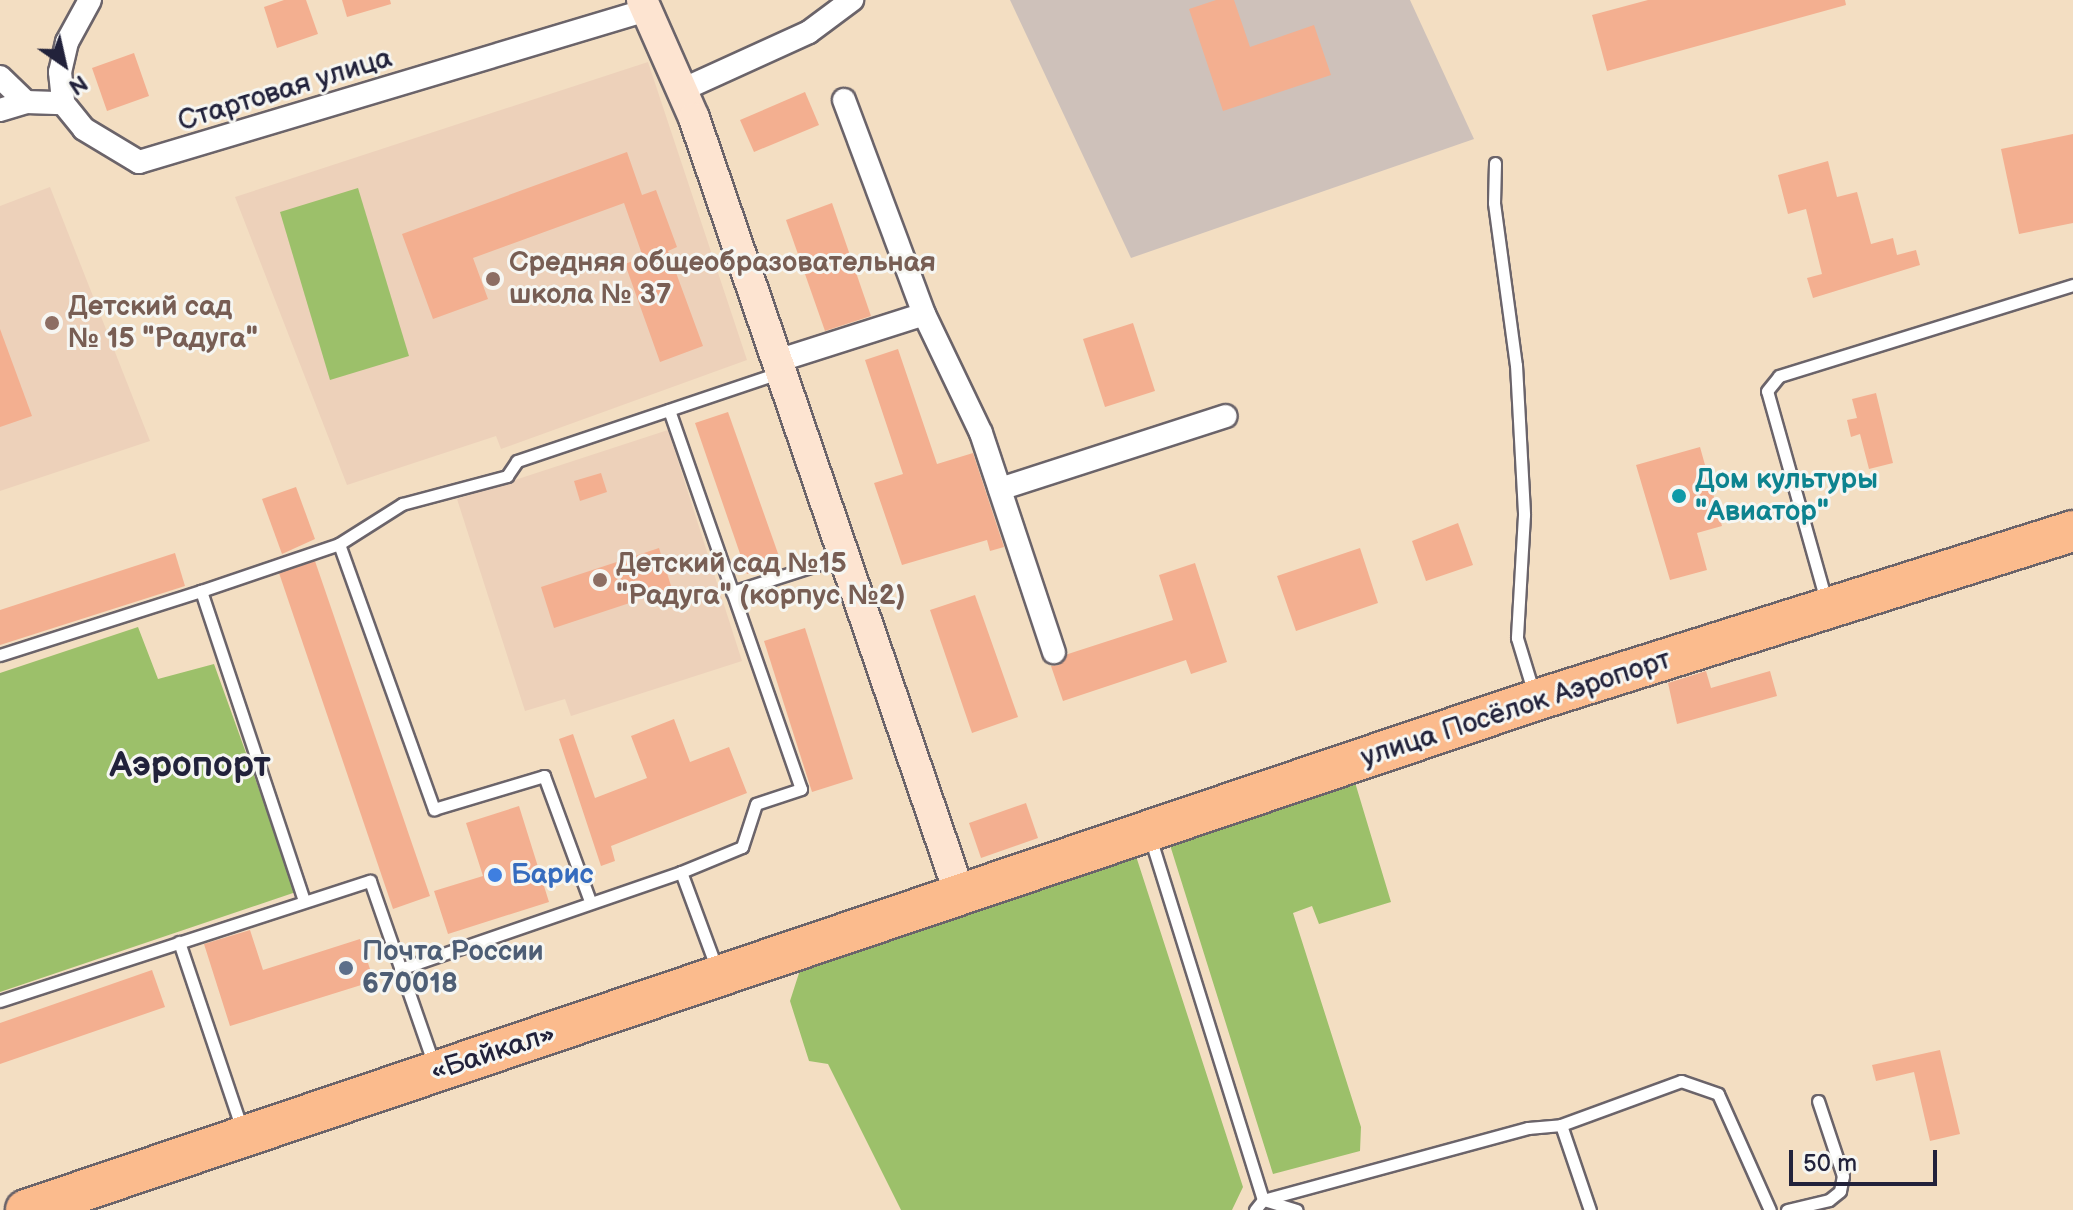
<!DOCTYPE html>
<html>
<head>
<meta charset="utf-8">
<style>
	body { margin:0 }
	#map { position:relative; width:2073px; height:1210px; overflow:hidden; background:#f3dec2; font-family:"Balsamiq Sans",sans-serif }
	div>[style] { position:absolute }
	.built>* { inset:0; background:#edd1ba }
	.industrial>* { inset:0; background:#cec1ba }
	.green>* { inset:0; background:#9cc06a }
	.building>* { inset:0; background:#f3af90 }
	.roads { filter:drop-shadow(2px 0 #6b646a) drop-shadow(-2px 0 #6b646a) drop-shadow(0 2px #6b646a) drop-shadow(0 -2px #6b646a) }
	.lane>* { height:11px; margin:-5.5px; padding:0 5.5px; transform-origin:5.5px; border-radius:5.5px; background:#fff }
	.street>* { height:22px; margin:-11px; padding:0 11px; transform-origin:11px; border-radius:11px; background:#fff }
	.secondary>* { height:30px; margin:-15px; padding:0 15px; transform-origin:15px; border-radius:15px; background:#fde4d1 }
	.highway>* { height:40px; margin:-20px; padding:0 20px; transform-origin:20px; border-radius:20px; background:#fbbb8d }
	.dots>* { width:22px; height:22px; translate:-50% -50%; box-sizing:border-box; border:4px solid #f6f6f2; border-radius:50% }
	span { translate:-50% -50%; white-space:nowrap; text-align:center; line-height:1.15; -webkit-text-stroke:6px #f6f6f2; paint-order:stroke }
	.street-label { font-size:28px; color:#22223b }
	.education-label { font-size:28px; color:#785e54; font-weight:700 }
	.left { translate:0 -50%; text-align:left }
	.culture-label { font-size:28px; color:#0d838f; font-weight:700 }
	.shop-label { font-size:28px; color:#366cbe; font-weight:700 }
	.service-label { font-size:28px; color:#4e5e75; font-weight:700 }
	.district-label { font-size:36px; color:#22223b; font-weight:700 }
	.north { position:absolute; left:24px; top:24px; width:80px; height:80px; -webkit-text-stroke:6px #f6f6f2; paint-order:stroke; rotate:146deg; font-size:22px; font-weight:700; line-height:32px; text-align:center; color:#22223b }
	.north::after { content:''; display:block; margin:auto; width:28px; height:36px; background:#22223b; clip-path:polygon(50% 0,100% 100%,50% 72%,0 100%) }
	.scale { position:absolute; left:1789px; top:1150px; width:148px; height:36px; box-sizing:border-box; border:4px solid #22223b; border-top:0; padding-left:10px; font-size:24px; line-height:28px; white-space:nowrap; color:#22223b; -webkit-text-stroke:6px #f6f6f2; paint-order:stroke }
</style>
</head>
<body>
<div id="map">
	<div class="built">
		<i style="clip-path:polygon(648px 62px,747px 360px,501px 449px,496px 436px,347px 485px,235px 197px)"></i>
		<i style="clip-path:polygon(50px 187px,150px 441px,0 491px,0 206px)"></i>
		<i style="clip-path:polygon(668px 430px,742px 661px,571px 716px,565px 699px,525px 711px,457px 499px)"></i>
	</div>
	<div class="industrial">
		<i style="clip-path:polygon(1010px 0,1410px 0,1474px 139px,1131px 258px)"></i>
	</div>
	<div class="green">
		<i style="clip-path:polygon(358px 188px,409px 356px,330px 380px,280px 212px)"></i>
		<i style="clip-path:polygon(138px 627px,158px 679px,214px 664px,296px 892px,0 992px,0 673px)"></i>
		<i style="clip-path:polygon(1354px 779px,1391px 902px,1319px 924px,1312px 906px,1293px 913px,1361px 1127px,1360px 1151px,1273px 1174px,1170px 845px)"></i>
		<i style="clip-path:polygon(1136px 856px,1243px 1187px,1232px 1210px,901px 1210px,828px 1064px,809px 1061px,790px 1001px,800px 970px)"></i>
	</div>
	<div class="building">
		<i style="clip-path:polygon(284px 0,306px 0,318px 34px,277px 48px,264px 7px)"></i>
		<i style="clip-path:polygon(342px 0,390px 0,391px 4px,347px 17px)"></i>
		<i style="clip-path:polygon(1216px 0,1234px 0,1250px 47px,1314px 25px,1331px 75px,1223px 111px,1189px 9px)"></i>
		<i style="clip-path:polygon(1648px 0,1845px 0,1846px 5px,1607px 71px,1592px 15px)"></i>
		<i style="clip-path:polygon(134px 53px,149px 96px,107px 111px,92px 68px)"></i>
		<i style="clip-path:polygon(805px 92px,819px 125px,754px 152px,740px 120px)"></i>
		<i style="clip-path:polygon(2073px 134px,2073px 223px,2019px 234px,2001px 149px)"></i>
		<i style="clip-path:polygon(627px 152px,642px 195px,656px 190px,677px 247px,668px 251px,703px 346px,660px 362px,625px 264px,643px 257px,624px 203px,473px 258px,488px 299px,433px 319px,402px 234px)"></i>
		<i style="clip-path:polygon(1828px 161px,1837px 197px,1857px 192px,1871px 244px,1893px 238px,1897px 255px,1916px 250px,1920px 265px,1813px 298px,1807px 278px,1822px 274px,1806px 209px,1788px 214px,1778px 175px)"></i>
		<i style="clip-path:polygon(832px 203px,871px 316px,825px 331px,786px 220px)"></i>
		<i style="clip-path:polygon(1133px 323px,1155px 391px,1105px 407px,1083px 339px)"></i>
		<i style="clip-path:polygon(0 329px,32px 416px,0 427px)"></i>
		<i style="clip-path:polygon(898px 349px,937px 464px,973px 453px,1004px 547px,990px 551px,987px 540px,902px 565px,874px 483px,903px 474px,865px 360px)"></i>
		<i style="clip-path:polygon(1876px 393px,1893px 463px,1869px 469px,1860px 434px,1851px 437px,1847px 420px,1857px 418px,1852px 399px)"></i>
		<i style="clip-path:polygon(728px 412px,781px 562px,747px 574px,695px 423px)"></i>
		<i style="clip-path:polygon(1700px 447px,1722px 526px,1697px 533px,1707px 570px,1670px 580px,1636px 465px)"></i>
		<i style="clip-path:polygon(601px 473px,607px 492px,580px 501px,574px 481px)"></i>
		<i style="clip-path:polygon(296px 487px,315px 539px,282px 554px,262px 499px)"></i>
		<i style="clip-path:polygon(1458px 523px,1473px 565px,1426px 581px,1412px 541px)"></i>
		<i style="clip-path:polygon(659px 548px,672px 589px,554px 628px,541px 587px)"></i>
		<i style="clip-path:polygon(1360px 548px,1378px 603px,1296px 631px,1277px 576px)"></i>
		<i style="clip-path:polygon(175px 553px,185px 586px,0 645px,0 610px)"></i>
		<i style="clip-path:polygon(315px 561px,430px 896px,393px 909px,279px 573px)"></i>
		<i style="clip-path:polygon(1195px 563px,1227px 662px,1191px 674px,1186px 660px,1063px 701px,1051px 666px,1059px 665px,1068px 654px,1173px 620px,1159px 575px)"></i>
		<i style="clip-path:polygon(975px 595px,1018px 717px,972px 733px,930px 610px)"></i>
		<i style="clip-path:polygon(805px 628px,853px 779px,812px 792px,764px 641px)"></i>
		<i style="clip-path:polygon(1706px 671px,1711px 688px,1770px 671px,1777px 696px,1677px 724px,1668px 683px)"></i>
		<i style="clip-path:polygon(674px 719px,690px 762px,729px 747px,747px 793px,611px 846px,615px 861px,601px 866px,559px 739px,573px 734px,595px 798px,647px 778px,631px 736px)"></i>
		<i style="clip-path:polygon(1026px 803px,1038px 838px,981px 858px,969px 823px)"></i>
		<i style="clip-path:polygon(519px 806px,549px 902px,448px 934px,434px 891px,483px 876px,466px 823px)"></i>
		<i style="clip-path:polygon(250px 930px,263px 970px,360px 939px,374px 981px,230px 1026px,204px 944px)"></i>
		<i style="clip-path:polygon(152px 970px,165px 1007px,0 1064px,0 1023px)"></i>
		<i style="clip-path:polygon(1940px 1050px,1960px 1134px,1930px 1141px,1914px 1072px,1876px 1081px,1872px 1065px)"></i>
	</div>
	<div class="roads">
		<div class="lane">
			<i style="left:1495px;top:163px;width:40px;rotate:91.4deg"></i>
			<i style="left:1494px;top:203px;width:163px;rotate:82.3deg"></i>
			<i style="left:1516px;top:365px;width:150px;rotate:86.9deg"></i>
			<i style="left:1524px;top:515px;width:123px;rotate:93.3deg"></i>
			<i style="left:1517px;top:638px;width:59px;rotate:73.1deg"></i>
			<i style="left:669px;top:410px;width:401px;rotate:70.8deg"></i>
			<i style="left:801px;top:789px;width:47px;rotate:161.6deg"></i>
			<i style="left:756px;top:804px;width:45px;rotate:108deg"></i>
			<i style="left:742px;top:847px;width:66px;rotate:157.7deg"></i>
			<i style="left:339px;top:544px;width:75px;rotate:-32.4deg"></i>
			<i style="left:402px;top:504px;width:109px;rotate:-14.9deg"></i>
			<i style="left:507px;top:476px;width:18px;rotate:-56deg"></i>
			<i style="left:517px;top:461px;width:279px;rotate:-18.6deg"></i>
			<i style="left:201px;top:591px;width:146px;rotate:-18.8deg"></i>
			<i style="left:339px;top:544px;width:282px;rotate:70.3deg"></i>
			<i style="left:434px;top:809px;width:115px;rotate:-16.7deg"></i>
			<i style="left:544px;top:776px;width:133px;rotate:69.8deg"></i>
			<i style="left:732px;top:592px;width:115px;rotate:-17.7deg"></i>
			<i style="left:1827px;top:604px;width:221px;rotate:-105.7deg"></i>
			<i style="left:1767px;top:391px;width:19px;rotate:-51deg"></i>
			<i style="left:1779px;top:376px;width:308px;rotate:-17.2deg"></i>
			<i style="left:0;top:655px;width:211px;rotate:-17.7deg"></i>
			<i style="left:201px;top:591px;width:327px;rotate:71.6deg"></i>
			<i style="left:1150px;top:837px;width:380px;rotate:72.7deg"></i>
			<i style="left:1263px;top:1200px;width:13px;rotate:129deg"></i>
			<i style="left:179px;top:942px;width:197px;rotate:71.4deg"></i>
			<i style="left:400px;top:969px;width:297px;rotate:-19deg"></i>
			<i style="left:681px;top:872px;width:107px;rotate:69.7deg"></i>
			<i style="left:0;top:1001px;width:389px;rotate:-18deg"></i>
			<i style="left:370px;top:881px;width:195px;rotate:70.8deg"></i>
			<i style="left:1561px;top:1125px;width:90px;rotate:71.2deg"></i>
			<i style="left:1263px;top:1200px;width:275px;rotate:-15.2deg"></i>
			<i style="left:1528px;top:1128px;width:33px;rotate:-5deg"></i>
			<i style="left:1561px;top:1125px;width:128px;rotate:-20.1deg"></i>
			<i style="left:1681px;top:1081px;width:39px;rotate:19deg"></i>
			<i style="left:1718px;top:1094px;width:127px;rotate:65.9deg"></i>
			<i style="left:1264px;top:1200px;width:34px;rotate:17deg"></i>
			<i style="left:1787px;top:1210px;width:43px;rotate:-13.4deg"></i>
			<i style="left:1829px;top:1200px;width:14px;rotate:-39deg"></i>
			<i style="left:1840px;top:1191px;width:15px;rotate:-79deg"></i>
			<i style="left:1843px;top:1176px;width:79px;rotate:-108.4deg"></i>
		</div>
		<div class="street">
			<i style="left:90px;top:0;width:48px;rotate:118.7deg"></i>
			<i style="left:67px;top:42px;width:31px;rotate:103deg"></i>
			<i style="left:60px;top:72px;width:31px;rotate:84deg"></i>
			<i style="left:63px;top:103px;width:33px;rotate:51deg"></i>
			<i style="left:84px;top:129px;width:64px;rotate:31deg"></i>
			<i style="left:139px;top:162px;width:530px;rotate:-16.66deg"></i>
			<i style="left:0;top:77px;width:36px;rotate:44deg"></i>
			<i style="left:26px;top:102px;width:37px;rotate:2deg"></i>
			<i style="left:684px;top:89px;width:137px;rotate:-24.5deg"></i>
			<i style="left:809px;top:32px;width:54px;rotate:-36.7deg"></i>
			<i style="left:844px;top:100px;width:228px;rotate:69.5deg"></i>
			<i style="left:0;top:110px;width:27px;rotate:-17deg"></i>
			<i style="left:777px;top:361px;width:154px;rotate:-17.7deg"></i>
			<i style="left:924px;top:314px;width:132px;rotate:64.4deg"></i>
			<i style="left:981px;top:433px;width:231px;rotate:71.6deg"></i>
			<i style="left:1000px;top:489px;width:237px;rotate:-17.9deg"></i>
		</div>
		<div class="secondary">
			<i style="left:642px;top:0;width:129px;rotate:66.2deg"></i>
			<i style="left:694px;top:118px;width:821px;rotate:71.1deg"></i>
		</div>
		<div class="highway">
			<i style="left:26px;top:1210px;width:1594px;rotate:-18.66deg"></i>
			<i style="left:1536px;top:700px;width:563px;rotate:-17.47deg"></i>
		</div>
	</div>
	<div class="dots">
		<i style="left:493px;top:279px;background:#8d6e63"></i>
		<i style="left:52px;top:323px;background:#8d6e63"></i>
		<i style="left:1679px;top:496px;background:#0f9aa8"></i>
		<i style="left:600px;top:580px;background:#8d6e63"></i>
		<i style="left:495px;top:875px;background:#3f7fe0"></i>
		<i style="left:346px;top:968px;background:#5c6f8a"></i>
	</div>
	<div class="street-label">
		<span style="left:285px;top:90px;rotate:-17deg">Стартовая улица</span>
		<span style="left:1516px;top:709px;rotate:-18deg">улица Посёлок Аэропорт</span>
		<span style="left:493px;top:1053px;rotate:-18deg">«Байкал»</span>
	</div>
	<div class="education-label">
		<span class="left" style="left:509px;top:279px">Средняя общеобразовательная<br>школа № 37</span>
		<span class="left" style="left:68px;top:323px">Детский сад<br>№ 15 "Радуга"</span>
		<span class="left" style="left:616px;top:580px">Детский сад №15<br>"Радуга" (корпус №2)</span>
	</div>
	<div class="culture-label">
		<span class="left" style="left:1695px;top:496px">Дом культуры<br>"Авиатор"</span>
	</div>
	<div class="shop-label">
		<span class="left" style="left:511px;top:875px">Барис</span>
	</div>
	<div class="service-label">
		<span class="left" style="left:362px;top:968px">Почта России<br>670018</span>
	</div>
	<div class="district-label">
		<span style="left:190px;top:766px">Аэропорт</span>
	</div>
	<div class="north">N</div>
	<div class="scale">50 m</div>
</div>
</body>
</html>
